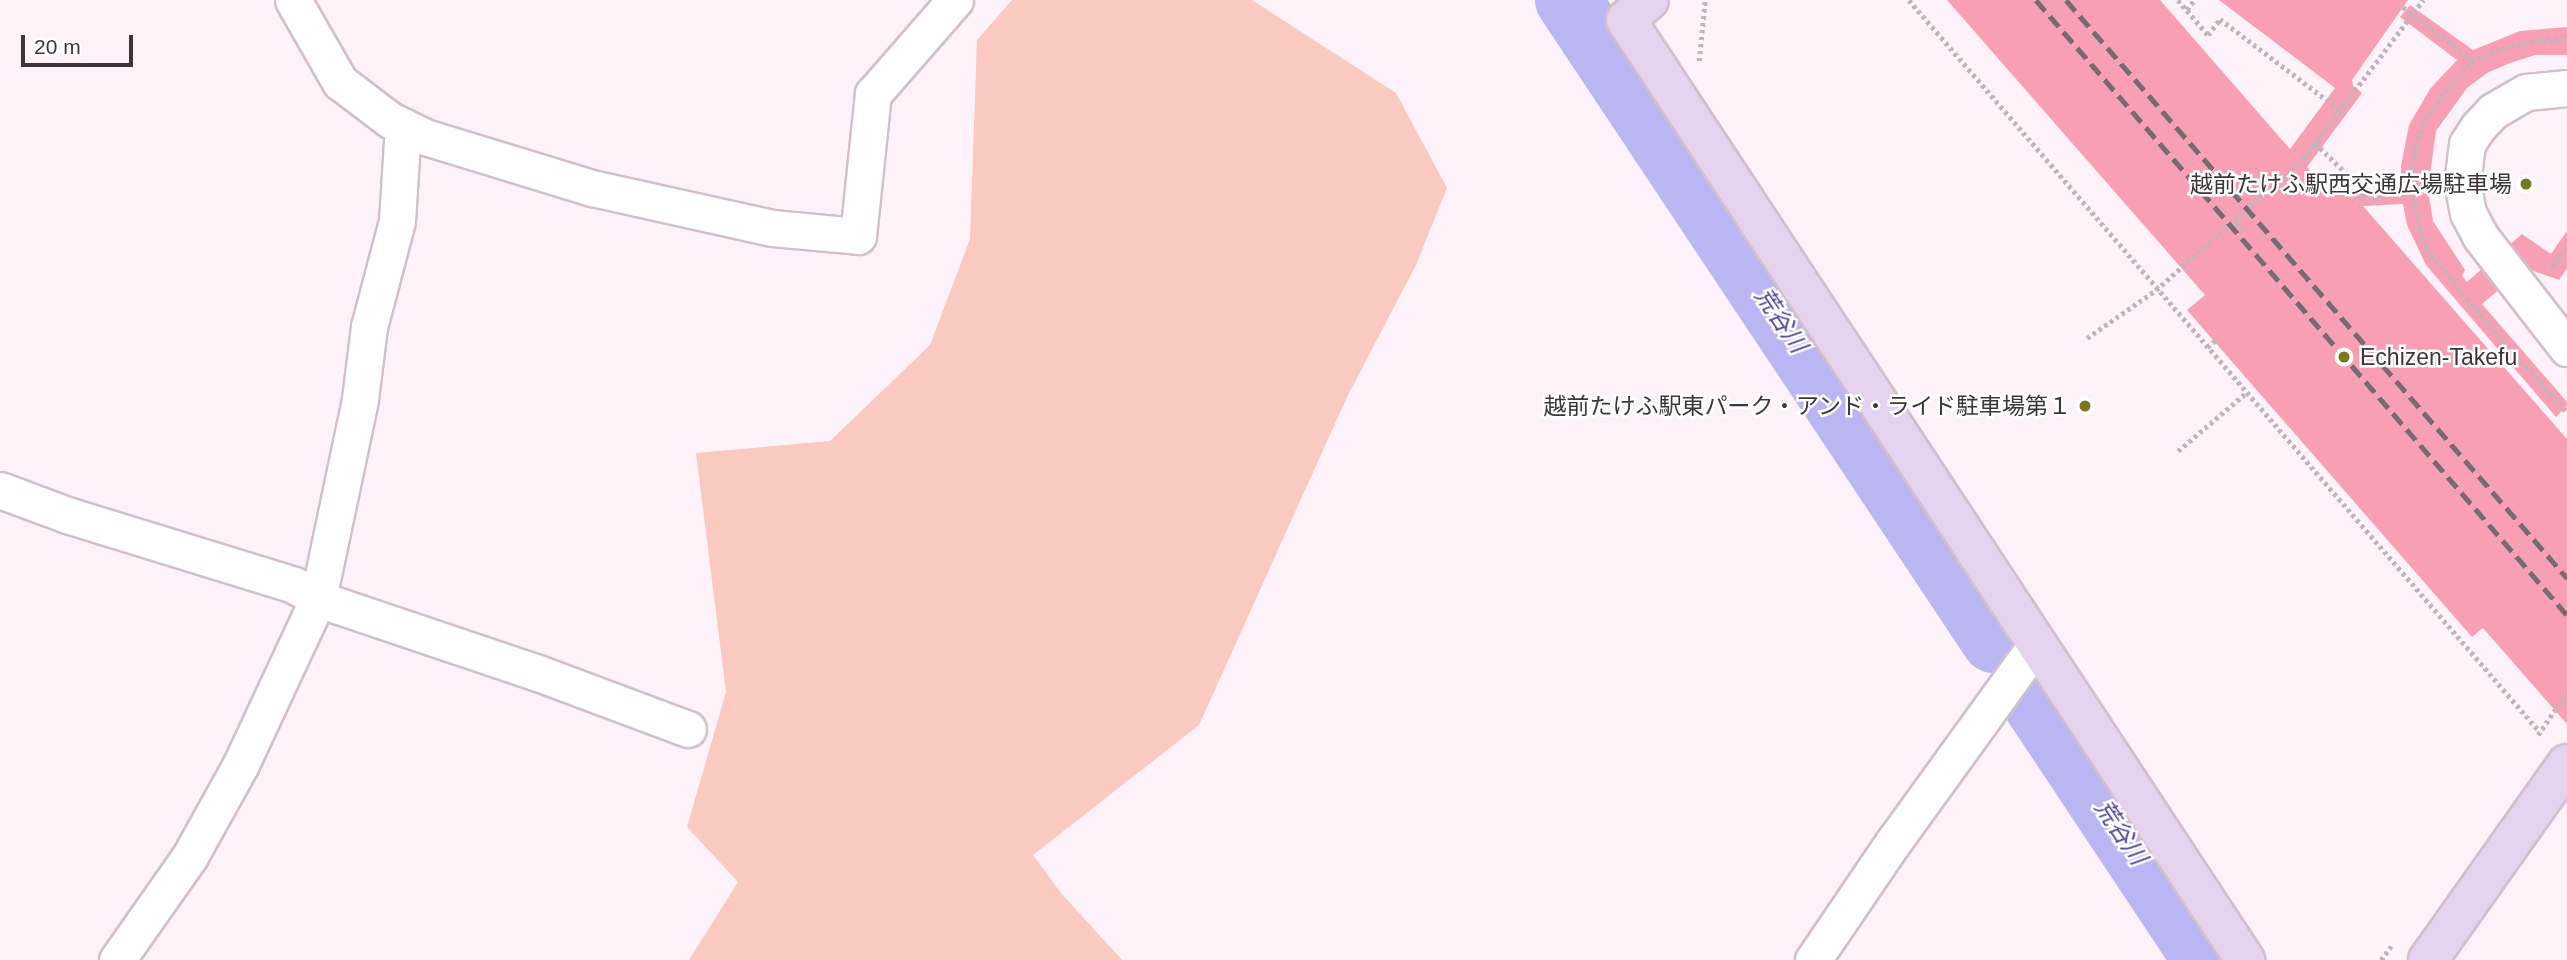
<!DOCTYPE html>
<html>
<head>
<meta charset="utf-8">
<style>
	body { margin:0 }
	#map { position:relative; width:2567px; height:960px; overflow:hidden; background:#fdf2f9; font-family:Helvetica,"Noto Sans JP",sans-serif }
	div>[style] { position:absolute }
	.green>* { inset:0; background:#fac9c0 }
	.river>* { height:66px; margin:-33px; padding:0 33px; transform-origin:33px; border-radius:33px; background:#bab5f3 }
	.building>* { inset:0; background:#f89fb3 }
	.path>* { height:4.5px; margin-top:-2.25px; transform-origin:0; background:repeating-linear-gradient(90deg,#bfb5bb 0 3.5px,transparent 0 7px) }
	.roads { filter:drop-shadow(2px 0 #d2bfcb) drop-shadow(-2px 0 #d2bfcb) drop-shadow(0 2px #d2bfcb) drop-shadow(0 -2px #d2bfcb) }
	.street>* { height:35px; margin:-17.5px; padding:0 17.5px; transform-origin:17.5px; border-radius:17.5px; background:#fff }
	.secondary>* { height:38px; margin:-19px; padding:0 19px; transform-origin:19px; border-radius:19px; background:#e5d2ee }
	.rail>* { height:5px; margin-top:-2.5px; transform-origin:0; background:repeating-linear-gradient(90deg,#756c71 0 14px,transparent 0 21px) }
	.dots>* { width:19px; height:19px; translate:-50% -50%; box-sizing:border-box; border:4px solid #fff; border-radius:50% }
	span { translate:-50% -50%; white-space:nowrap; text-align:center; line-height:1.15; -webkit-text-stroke:5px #fff; paint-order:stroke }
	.poi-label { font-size:23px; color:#3d353a }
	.right { translate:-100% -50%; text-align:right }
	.left { translate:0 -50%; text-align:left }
	.water-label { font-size:24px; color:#52419a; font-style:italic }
	.scale { position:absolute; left:21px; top:35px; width:112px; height:32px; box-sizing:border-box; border:4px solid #3d353a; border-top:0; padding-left:9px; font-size:21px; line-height:24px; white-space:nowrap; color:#3d353a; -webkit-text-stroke:5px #fff; paint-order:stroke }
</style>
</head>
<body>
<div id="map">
	<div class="green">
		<i style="clip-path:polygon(1012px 0,1252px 0,1396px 93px,1447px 188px,1416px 265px,1347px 397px,1199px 725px,1033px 855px,1061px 893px,1122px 960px,689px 960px,738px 882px,687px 827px,726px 692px,696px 453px,830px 441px,930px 345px,970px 239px,977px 40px)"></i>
	</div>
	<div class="river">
		<i style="left:1568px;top:0;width:769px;rotate:56.35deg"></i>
		<i style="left:2036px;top:704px;width:307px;rotate:56.4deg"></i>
	</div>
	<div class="building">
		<i style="clip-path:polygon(1947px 0,2160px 0,2290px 149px,2335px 88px,2219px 0,2408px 0,2352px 80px,2353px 86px,2362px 93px,2307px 167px,2327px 190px,2338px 181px,2350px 194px,2401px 187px,2401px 166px,2409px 125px,2430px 89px,2457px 60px,2400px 17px,2410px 5px,2473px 50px,2520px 31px,2567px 27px,2567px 55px,2535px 55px,2510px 63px,2487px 73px,2467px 88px,2436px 131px,2428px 190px,2433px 221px,2465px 270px,2462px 276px,2467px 282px,2522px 234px,2551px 254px,2567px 231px,2567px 268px,2559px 280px,2525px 268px,2482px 304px,2567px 402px,2567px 406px,2556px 417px,2426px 265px,2407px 225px,2403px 204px,2363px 206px,2567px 439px,2567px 724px,2483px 628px,2472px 637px,2187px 310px,2205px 295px)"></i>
	</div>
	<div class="path">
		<i style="left:1909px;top:0;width:966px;rotate:49.24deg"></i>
		<i style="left:2178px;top:0;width:46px;rotate:49.4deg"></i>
		<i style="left:2208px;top:35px;width:20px;rotate:-53deg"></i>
		<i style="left:2220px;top:19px;width:152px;rotate:37.2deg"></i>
		<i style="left:2403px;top:7px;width:89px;rotate:37.3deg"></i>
		<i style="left:2187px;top:10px;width:12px;rotate:-55deg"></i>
		<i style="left:2567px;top:40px;width:33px;rotate:178deg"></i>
		<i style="left:2534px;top:41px;width:42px;rotate:165deg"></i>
		<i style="left:2493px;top:52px;width:26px;rotate:152deg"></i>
		<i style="left:2470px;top:64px;width:20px;rotate:135deg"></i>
		<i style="left:2456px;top:78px;width:55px;rotate:125.4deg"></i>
		<i style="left:2424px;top:123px;width:28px;rotate:109deg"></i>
		<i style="left:2415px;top:149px;width:42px;rotate:95.4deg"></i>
		<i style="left:2411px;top:191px;width:40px;rotate:77deg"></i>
		<i style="left:2420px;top:230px;width:27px;rotate:66deg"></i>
		<i style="left:2431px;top:255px;width:119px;rotate:50.1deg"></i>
		<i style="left:2507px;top:346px;width:89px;rotate:47.7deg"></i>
		<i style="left:1699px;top:61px;width:61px;rotate:-84.4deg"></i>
		<i style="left:2315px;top:143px;width:81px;rotate:44deg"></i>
		<i style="left:2373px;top:199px;width:39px;rotate:-12deg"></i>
		<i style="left:2358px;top:201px;width:11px;rotate:-38deg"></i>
		<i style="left:2236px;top:222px;width:13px;rotate:48deg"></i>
		<i style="left:2550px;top:265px;width:4px;rotate:34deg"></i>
		<i style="left:2553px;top:267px;width:24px;rotate:-54deg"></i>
		<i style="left:2087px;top:338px;width:84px;rotate:-34.8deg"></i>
		<i style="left:2156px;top:290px;width:198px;rotate:-41.7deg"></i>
		<i style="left:2304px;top:158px;width:198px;rotate:-53deg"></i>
		<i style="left:2207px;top:347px;width:11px;rotate:-38deg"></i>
		<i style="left:2178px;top:451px;width:91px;rotate:-40.5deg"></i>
		<i style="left:2538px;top:735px;width:52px;rotate:-56deg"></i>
		<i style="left:2381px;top:960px;width:17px;rotate:-54deg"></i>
	</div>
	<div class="roads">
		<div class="street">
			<i style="left:293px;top:0;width:95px;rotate:60.2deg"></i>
			<i style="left:340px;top:82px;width:63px;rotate:37.2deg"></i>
			<i style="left:390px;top:120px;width:39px;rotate:26deg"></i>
			<i style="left:425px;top:137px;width:175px;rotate:17deg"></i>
			<i style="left:592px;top:188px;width:184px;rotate:12.5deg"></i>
			<i style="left:772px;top:228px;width:86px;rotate:5.3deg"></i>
			<i style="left:858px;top:236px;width:143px;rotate:-84deg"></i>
			<i style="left:873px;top:94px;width:125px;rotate:-48.9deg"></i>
			<i style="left:2567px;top:88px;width:41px;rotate:174.4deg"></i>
			<i style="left:2526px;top:92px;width:38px;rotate:150deg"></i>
			<i style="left:2493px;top:111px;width:22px;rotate:133deg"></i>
			<i style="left:2478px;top:127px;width:20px;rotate:123deg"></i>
			<i style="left:2467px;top:144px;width:38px;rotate:97deg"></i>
			<i style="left:2462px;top:182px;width:32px;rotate:79deg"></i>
			<i style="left:2468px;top:213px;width:26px;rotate:62deg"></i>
			<i style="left:2480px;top:236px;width:142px;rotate:52.2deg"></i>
			<i style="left:0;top:490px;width:72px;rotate:20.5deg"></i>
			<i style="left:67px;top:515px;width:238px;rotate:17.1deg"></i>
			<i style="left:294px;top:585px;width:28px;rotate:30deg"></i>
			<i style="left:318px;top:599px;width:232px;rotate:18.6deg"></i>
			<i style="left:538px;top:673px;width:160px;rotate:20.5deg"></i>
			<i style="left:117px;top:960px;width:127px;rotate:-54.9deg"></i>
			<i style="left:190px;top:856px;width:105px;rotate:-61deg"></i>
			<i style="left:241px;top:764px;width:182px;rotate:-65deg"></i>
			<i style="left:318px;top:599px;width:204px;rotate:-78.1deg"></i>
			<i style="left:360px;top:399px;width:73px;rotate:-82.9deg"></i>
			<i style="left:369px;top:327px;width:110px;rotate:-75.2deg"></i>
			<i style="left:397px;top:221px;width:95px;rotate:-86.4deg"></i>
			<i style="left:1813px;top:960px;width:144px;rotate:-55.8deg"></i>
			<i style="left:1894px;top:841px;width:242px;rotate:-54.1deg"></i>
		</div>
		<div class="secondary">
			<i style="left:1649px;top:0;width:30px;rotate:139deg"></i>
			<i style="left:1626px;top:20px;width:1126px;rotate:56.63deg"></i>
			<i style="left:2428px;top:960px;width:240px;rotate:-54.7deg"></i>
		</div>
	</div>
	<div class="rail">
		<i style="left:2036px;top:0;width:813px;rotate:49.19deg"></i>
		<i style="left:2066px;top:0;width:765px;rotate:49.08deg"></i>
	</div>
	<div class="dots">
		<i style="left:2526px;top:184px;background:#7a771d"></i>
		<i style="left:2344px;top:357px;background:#7a771d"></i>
		<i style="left:2085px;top:406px;background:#7a771d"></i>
	</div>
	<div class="poi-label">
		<span class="right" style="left:2512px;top:184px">越前たけふ駅西交通広場駐車場</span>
		<span class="left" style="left:2360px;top:357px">Echizen-Takefu</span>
		<span class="right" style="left:2071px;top:406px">越前たけふ駅東パーク・アンド・ライド駐車場第１</span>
	</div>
	<div class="water-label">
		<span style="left:1781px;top:320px;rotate:56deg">荒谷川</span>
		<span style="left:2121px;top:832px;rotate:56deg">荒谷川</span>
	</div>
	<div class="scale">20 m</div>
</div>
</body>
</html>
